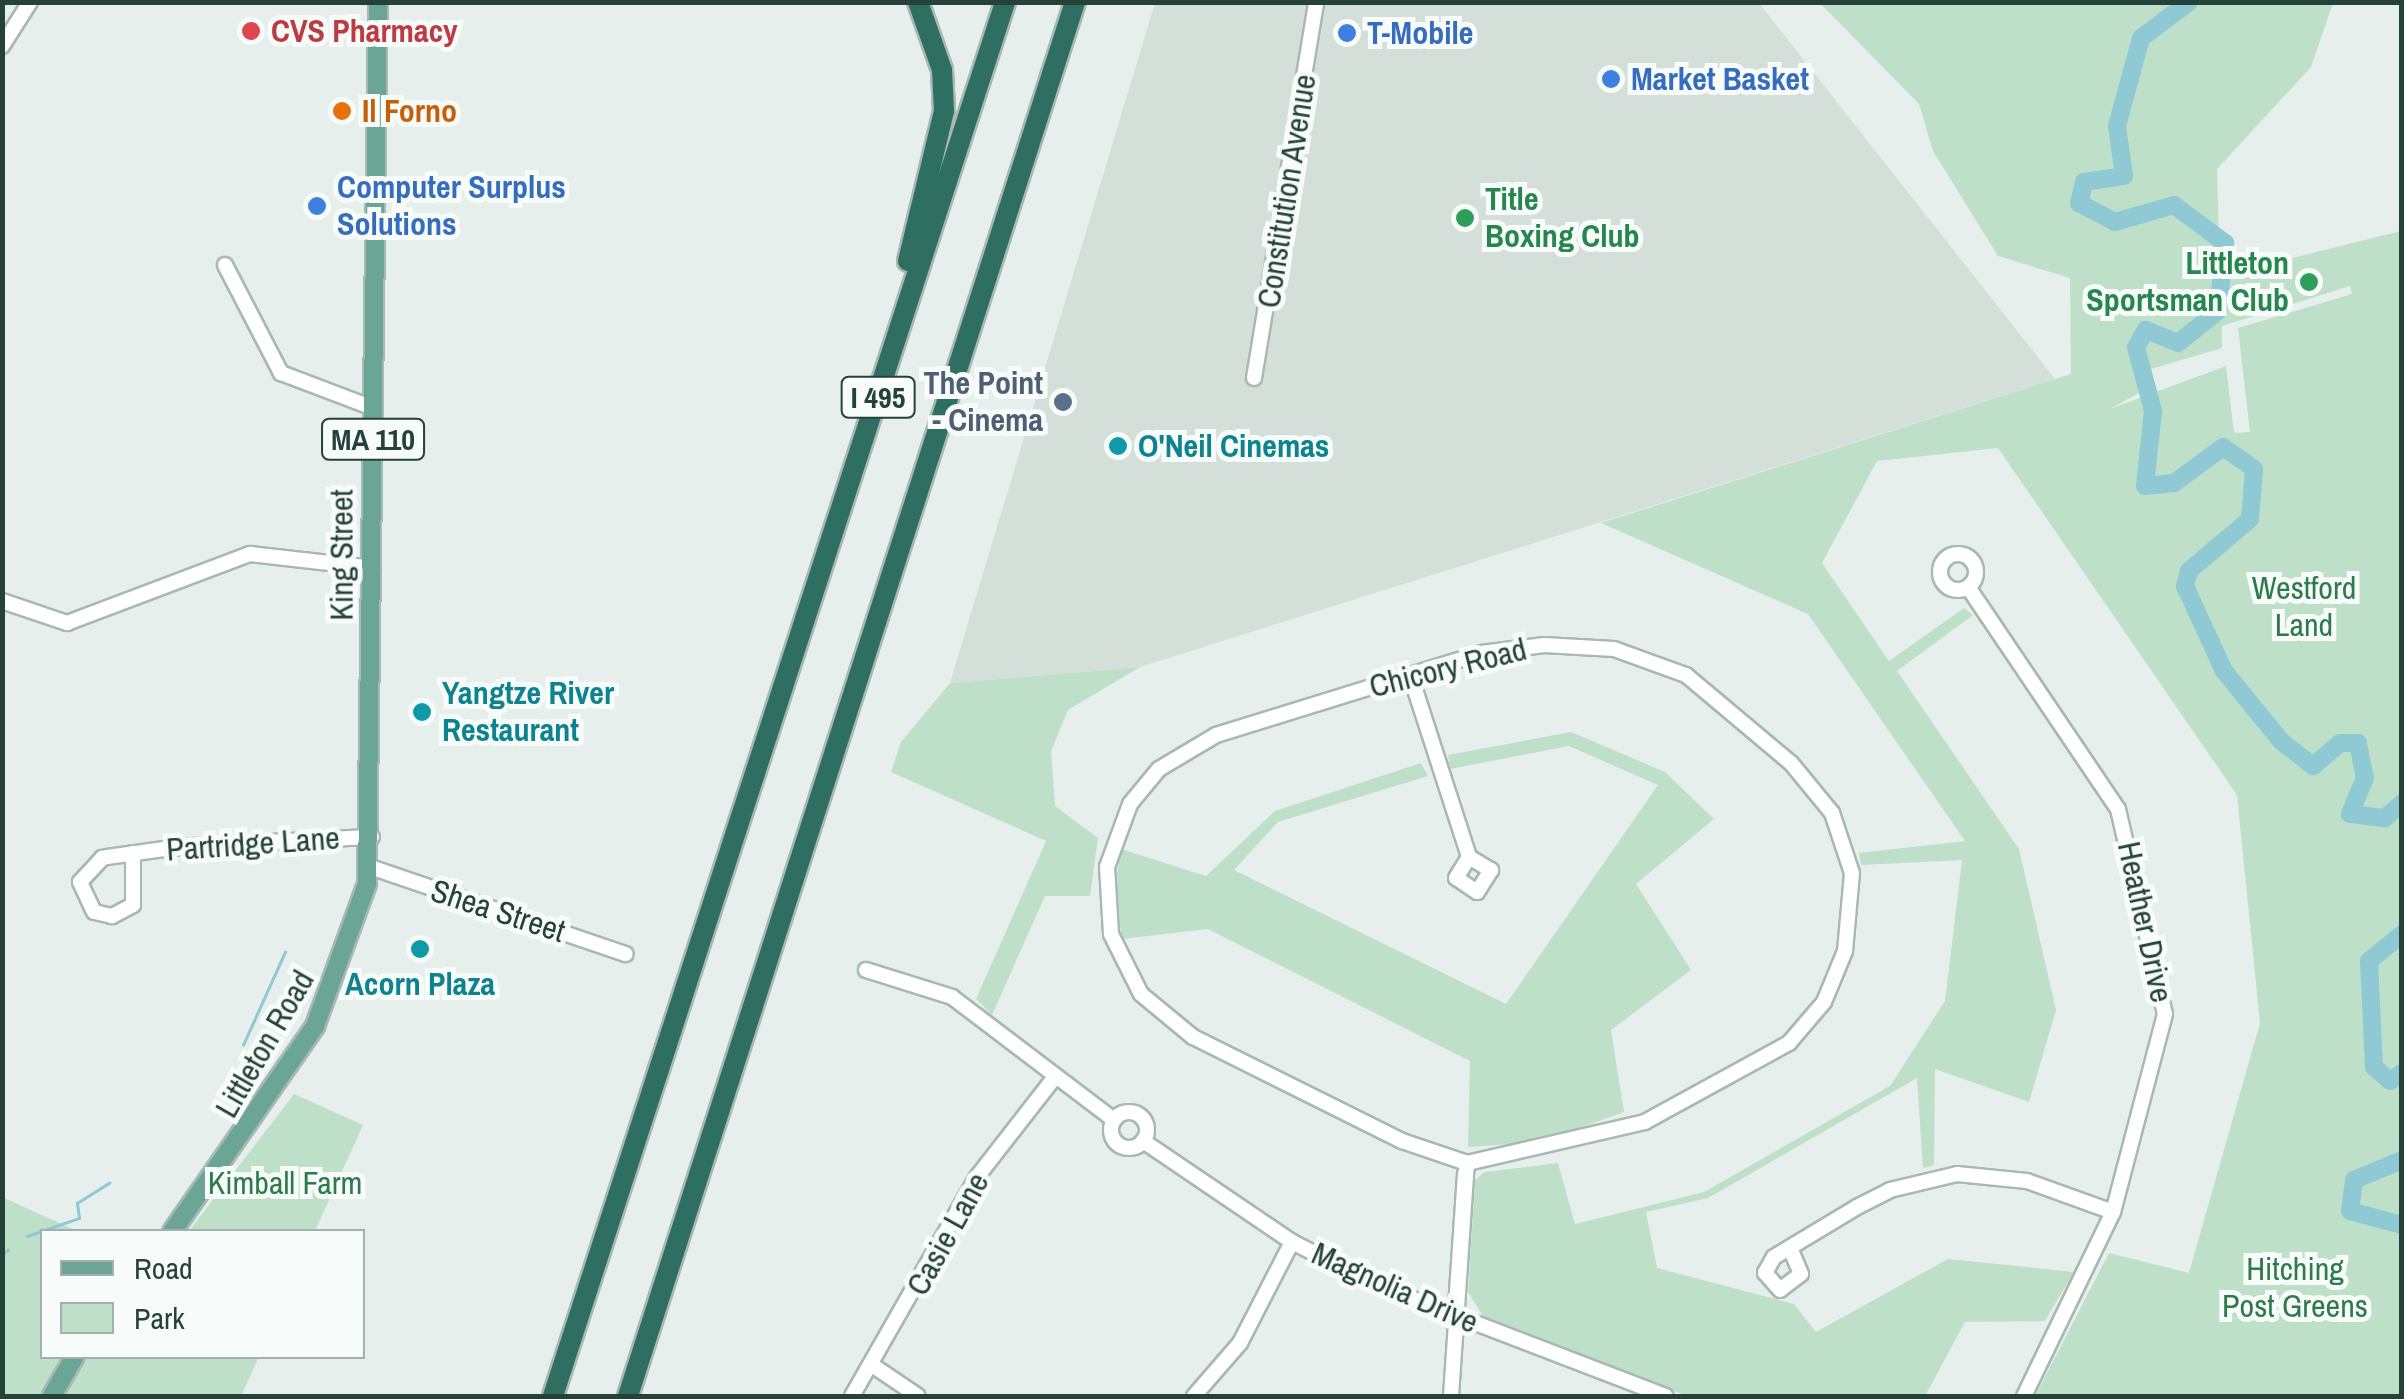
<!DOCTYPE html>
<html>
<head>
<meta charset="utf-8">
<style>
	body { margin:0 }
	#map { position:relative; width:2404px; height:1399px; overflow:hidden; background:#e6efeb; font-family:"Archivo Narrow",sans-serif }
	div>[style] { position:absolute }
	.built>* { inset:0; background:#d4dfda }
	.green>* { inset:0; background:#bfe0c8 }
	.stream>* { height:2.5px; margin:-1.25px; padding:0 1.25px; transform-origin:1.25px; border-radius:1.25px; background:#8ec9d4 }
	.river>* { height:18px; margin:-9px; padding:0 9px; transform-origin:9px; border-radius:9px; background:#8ec9d4 }
	.roads { filter:drop-shadow(2px 0 #a8b8b2) drop-shadow(-2px 0 #a8b8b2) drop-shadow(0 2px #a8b8b2) drop-shadow(0 -2px #a8b8b2) }
	.minor>* { height:14px; margin:-7px; padding:0 7px; transform-origin:7px; border-radius:7px; background:#fff }
	.minor>.ring { margin:-7px; padding:0; box-sizing:content-box; background:none; border:14px solid #fff; border-radius:50% }
	.major>* { height:18px; margin:-9px; padding:0 9px; transform-origin:9px; border-radius:9px; background:#6aa596 }
	.highway>* { height:20px; margin:-10px; padding:0 10px; transform-origin:10px; border-radius:10px; background:#2f6f62 }
	.dots>* { width:28px; height:28px; translate:-50% -50%; box-sizing:border-box; border:5px solid #f7fbf9; border-radius:50% }
	span { translate:-50% -50%; white-space:nowrap; text-align:center; line-height:1.15; -webkit-text-stroke:10px #f7fbf9; paint-order:stroke }
	.shield-label span { padding:2px 8px; background:#f7fbf9; border:2px solid; border-radius:8px; -webkit-text-stroke-width:0 }
	.shield-label { font-size:30px; color:#24423a; font-weight:700 }
	.health-label { font-size:32px; color:#be3a42; font-weight:700 }
	.left { translate:0 -50%; text-align:left }
	.shop-label { font-size:32px; color:#366cbe; font-weight:700 }
	.food-label { font-size:32px; color:#c56008; font-weight:700 }
	.street-label { font-size:32px; color:#24423a }
	.leisure-label { font-size:32px; color:#27864d; font-weight:700 }
	.right { translate:-100% -50%; text-align:right }
	.service-label { font-size:32px; color:#4e5e75; font-weight:700 }
	.culture-label { font-size:32px; color:#0d838f; font-weight:700 }
	.park-label { font-size:32px; color:#2d7a4b }
	.frame { position:absolute; inset:0; border:5px solid #24423a; pointer-events:none }
	.legend { position:absolute; left:40px; top:1229px; width:325px; height:130px; box-sizing:border-box; background:#f7fbf9; border:2px solid #a3b1ad; margin:0; padding:12px 18px; list-style:none; font-size:30px; color:#24423a }
	.legend li { display:flex; align-items:center; gap:20px; height:50px }
	.legend b { width:50px; border:2px solid #a3b1ad }
</style>
</head>
<body>
<div id="map">
	<div class="built">
		<i style="clip-path:polygon(1155px 3px,1759px 3px,2055px 379px,1140px 667px,950px 683px)"></i>
	</div>
	<div class="green">
		<i style="clip-path:polygon(evenodd,1820px 3px,2333px 3px,2311px 67px,2217px 169px,2220px 276px,2401px 231px,2401px 1396px,2035px 1396px,2109px 1253px,2189px 1273px,2260px 1023px,2237px 795px,1998px 448px,1877px 461px,1822px 563px,1889px 661px,1964px 608px,1973px 615px,1897px 671px,2019px 849px,2056px 1010px,2029px 1102px,1935px 1069px,1934px 1165px,1923px 1168px,1917px 1078px,1708px 1198px,1646px 1212px,1657px 1268px,1794px 1304px,1816px 1332px,1948px 1259px,2074px 1272px,2045px 1321px,1965px 1322px,1925px 1396px,1687px 1396px,1483px 1316px,1468px 1292px,1475px 1180px,1485px 1172px,1558px 1163px,1575px 1224px,1704px 1192px,1890px 1086px,1945px 1001px,1962px 860px,1861px 865px,1859px 853px,1965px 841px,1808px 614px,1601px 523px,2071px 374px,2070px 278px,1998px 256px,1933px 151px,1919px 104px,1820px 3px,2350px 286px,2352px 294px,2238px 328px,2250px 432px,2234px 433px,2226px 366px,2110px 409px,2141px 392px,2137px 373px,2222px 348px,2222px 326px,2350px 286px)"></i>
		<i style="clip-path:polygon(1140px 667px,1068px 710px,1051px 751px,1055px 806px,1098px 838px,1090px 896px,1045px 896px,992px 1015px,976px 999px,1046px 841px,891px 772px,901px 742px,950px 683px)"></i>
		<i style="clip-path:polygon(1571px 732px,1665px 772px,1714px 819px,1636px 884px,1691px 970px,1611px 1030px,1624px 1112px,1540px 1142px,1468px 1147px,1470px 1061px,1208px 929px,1122px 939px,1114px 892px,1121px 849px,1206px 876px,1275px 811px,1421px 763px,1428px 776px,1278px 822px,1234px 870px,1506px 1004px,1658px 785px,1569px 746px,1450px 769px,1448px 755px)"></i>
		<i style="clip-path:polygon(294px 1094px,363px 1125px,315px 1231px,189px 1231px)"></i>
		<i style="clip-path:polygon(2px 1197px,77px 1231px,42px 1232px,42px 1356px,259px 1357px,241px 1396px,3px 1396px)"></i>
	</div>
	<div class="stream">
		<i style="left:243px;top:1045px;width:102px;rotate:-65.7deg"></i>
		<i style="left:27px;top:1236px;width:55px;rotate:-19.1deg"></i>
		<i style="left:79px;top:1218px;width:15px;rotate:-98deg"></i>
		<i style="left:77px;top:1203px;width:38px;rotate:-32deg"></i>
		<i style="left:2px;top:1254px;width:7px;rotate:-34deg"></i>
	</div>
	<div class="river">
		<i style="left:2189px;top:2px;width:60px;rotate:143.1deg"></i>
		<i style="left:2141px;top:38px;width:91px;rotate:105.3deg"></i>
		<i style="left:2117px;top:126px;width:50px;rotate:82deg"></i>
		<i style="left:2124px;top:176px;width:40px;rotate:171.5deg"></i>
		<i style="left:2084px;top:182px;width:22px;rotate:103deg"></i>
		<i style="left:2079px;top:203px;width:41px;rotate:27.8deg"></i>
		<i style="left:2115px;top:222px;width:61px;rotate:-16.1deg"></i>
		<i style="left:2174px;top:205px;width:64px;rotate:36.7deg"></i>
		<i style="left:2225px;top:243px;width:68px;rotate:95.9deg"></i>
		<i style="left:2218px;top:311px;width:51px;rotate:141.3deg"></i>
		<i style="left:2178px;top:343px;width:35px;rotate:-158deg"></i>
		<i style="left:2146px;top:330px;width:20px;rotate:120deg"></i>
		<i style="left:2136px;top:347px;width:66px;rotate:75.1deg"></i>
		<i style="left:2153px;top:411px;width:75px;rotate:96.1deg"></i>
		<i style="left:2145px;top:486px;width:29px;rotate:-6deg"></i>
		<i style="left:2174px;top:483px;width:61px;rotate:-36.3deg"></i>
		<i style="left:2223px;top:447px;width:38px;rotate:35deg"></i>
		<i style="left:2254px;top:469px;width:50px;rotate:94.6deg"></i>
		<i style="left:2250px;top:519px;width:80px;rotate:139.6deg"></i>
		<i style="left:2189px;top:571px;width:16px;rotate:105deg"></i>
		<i style="left:2185px;top:586px;width:94px;rotate:65.4deg"></i>
		<i style="left:2224px;top:671px;width:90px;rotate:50.8deg"></i>
		<i style="left:2281px;top:741px;width:41px;rotate:38deg"></i>
		<i style="left:2313px;top:766px;width:35px;rotate:-40deg"></i>
		<i style="left:2340px;top:743px;width:18px"></i>
		<i style="left:2358px;top:743px;width:36px;rotate:79deg"></i>
		<i style="left:2365px;top:778px;width:39px;rotate:113deg"></i>
		<i style="left:2350px;top:814px;width:35px;rotate:7deg"></i>
		<i style="left:2385px;top:818px;width:23px;rotate:-41deg"></i>
		<i style="left:2402px;top:934px;width:43px;rotate:140.7deg"></i>
		<i style="left:2369px;top:961px;width:106px;rotate:87.3deg"></i>
		<i style="left:2374px;top:1067px;width:21px;rotate:41deg"></i>
		<i style="left:2390px;top:1081px;width:14px;rotate:-34deg"></i>
		<i style="left:2402px;top:1160px;width:52px;rotate:157.4deg"></i>
		<i style="left:2354px;top:1180px;width:31px;rotate:97deg"></i>
		<i style="left:2350px;top:1211px;width:54px;rotate:15.1deg"></i>
	</div>
	<div class="roads">
		<div class="minor">
			<i style="left:2px;top:46px;width:52px;rotate:-57.5deg"></i>
			<i style="left:225px;top:265px;width:122px;rotate:62.6deg"></i>
			<i style="left:281px;top:373px;width:98px;rotate:20.8deg"></i>
			<i style="left:1254px;top:378px;width:381px;rotate:-80.6deg"></i>
			<i class="ring" style="left:1940px;top:554px;width:22px;height:22px"></i>
			<i style="left:1968px;top:587px;width:268px;rotate:56deg"></i>
			<i style="left:2118px;top:809px;width:210px;rotate:77.1deg"></i>
			<i style="left:2165px;top:1014px;width:205px;rotate:104.7deg"></i>
			<i style="left:2113px;top:1212px;width:204px;rotate:115.8deg"></i>
			<i style="left:2px;top:601px;width:69px;rotate:18.7deg"></i>
			<i style="left:67px;top:623px;width:196px;rotate:-20.7deg"></i>
			<i style="left:250px;top:554px;width:124px;rotate:6.5deg"></i>
			<i style="left:1544px;top:645px;width:70px;rotate:3.3deg"></i>
			<i style="left:1614px;top:649px;width:77px;rotate:19.9deg"></i>
			<i style="left:1686px;top:675px;width:137px;rotate:40deg"></i>
			<i style="left:1791px;top:763px;width:65px;rotate:50.6deg"></i>
			<i style="left:1832px;top:813px;width:63px;rotate:71.6deg"></i>
			<i style="left:1852px;top:873px;width:78px;rotate:95.1deg"></i>
			<i style="left:1845px;top:951px;width:55px;rotate:112.4deg"></i>
			<i style="left:1824px;top:1002px;width:54px;rotate:130.5deg"></i>
			<i style="left:1789px;top:1043px;width:164px;rotate:151.3deg"></i>
			<i style="left:1645px;top:1122px;width:183px;rotate:167deg"></i>
			<i style="left:1467px;top:1163px;width:69px;rotate:-161.3deg"></i>
			<i style="left:1402px;top:1141px;width:233px;rotate:-153.5deg"></i>
			<i style="left:1193px;top:1037px;width:67px;rotate:-140.4deg"></i>
			<i style="left:1141px;top:994px;width:67px;rotate:-116.6deg"></i>
			<i style="left:1111px;top:934px;width:67px;rotate:-93.4deg"></i>
			<i style="left:1107px;top:867px;width:67px;rotate:-69.9deg"></i>
			<i style="left:1130px;top:804px;width:45px;rotate:-50.4deg"></i>
			<i style="left:1159px;top:769px;width:66px;rotate:-30.8deg"></i>
			<i style="left:1216px;top:735px;width:277px;rotate:-17.2deg"></i>
			<i style="left:1481px;top:653px;width:64px;rotate:-7.2deg"></i>
			<i style="left:1410px;top:674px;width:192px;rotate:72.1deg"></i>
			<i style="left:1469px;top:857px;width:26px;rotate:31deg"></i>
			<i style="left:1491px;top:870px;width:26px;rotate:122deg"></i>
			<i style="left:1477px;top:892px;width:25px;rotate:-146deg"></i>
			<i style="left:1456px;top:878px;width:25px;rotate:-58deg"></i>
			<i style="left:133px;top:853px;width:52px;rotate:90deg"></i>
			<i style="left:133px;top:905px;width:24px;rotate:152deg"></i>
			<i style="left:112px;top:916px;width:18px;rotate:-167deg"></i>
			<i style="left:94px;top:912px;width:33px;rotate:-115deg"></i>
			<i style="left:80px;top:882px;width:33px;rotate:-47deg"></i>
			<i style="left:102px;top:858px;width:5px;rotate:-11deg"></i>
			<i style="left:107px;top:857px;width:65px;rotate:-8deg"></i>
			<i style="left:171px;top:848px;width:22px;rotate:-5deg"></i>
			<i style="left:193px;top:846px;width:179px;rotate:-2.9deg"></i>
			<i style="left:370px;top:867px;width:270px;rotate:18.8deg"></i>
			<i style="left:866px;top:970px;width:90px;rotate:17.4deg"></i>
			<i style="left:952px;top:997px;width:203px;rotate:37.2deg"></i>
			<i class="ring" style="left:1111px;top:1112px;width:22px;height:22px"></i>
			<i style="left:1143px;top:1141px;width:180px;rotate:34.1deg"></i>
			<i style="left:1292px;top:1242px;width:97px;rotate:26.8deg"></i>
			<i style="left:1379px;top:1286px;width:307px;rotate:21deg"></i>
			<i style="left:1790px;top:1248px;width:28px;rotate:67deg"></i>
			<i style="left:1801px;top:1274px;width:26px;rotate:143deg"></i>
			<i style="left:1780px;top:1290px;width:23px;rotate:-131deg"></i>
			<i style="left:1765px;top:1273px;width:18px;rotate:-61deg"></i>
			<i style="left:1774px;top:1257px;width:97px;rotate:-31.1deg"></i>
			<i style="left:1857px;top:1207px;width:37px;rotate:-27deg"></i>
			<i style="left:1890px;top:1190px;width:69px;rotate:-13.4deg"></i>
			<i style="left:1957px;top:1174px;width:70px;rotate:5.7deg"></i>
			<i style="left:2027px;top:1181px;width:91px;rotate:19.8deg"></i>
			<i style="left:1456px;top:1306px;width:133px;rotate:-86.1deg"></i>
			<i style="left:872px;top:1365px;width:55px;rotate:34deg"></i>
			<i style="left:852px;top:1396px;width:252px;rotate:-60.3deg"></i>
			<i style="left:977px;top:1177px;width:125px;rotate:-52.1deg"></i>
			<i style="left:1194px;top:1396px;width:70px;rotate:-49deg"></i>
			<i style="left:1240px;top:1343px;width:114px;rotate:-62.8deg"></i>
			<i style="left:1451px;top:1396px;width:234px;rotate:-86.1deg"></i>
		</div>
		<div class="major">
			<i style="left:172px;top:1232px;width:251px;rotate:-55.2deg"></i>
			<i style="left:315px;top:1026px;width:151px;rotate:-69.9deg"></i>
			<i style="left:367px;top:884px;width:882px;rotate:-89.29deg"></i>
			<i style="left:52px;top:1396px;width:46px;rotate:-60.1deg"></i>
		</div>
		<div class="highway">
			<i style="left:908px;top:261px;width:154px;rotate:-76.5deg"></i>
			<i style="left:944px;top:111px;width:41px;rotate:-92.8deg"></i>
			<i style="left:942px;top:70px;width:72px;rotate:-109.4deg"></i>
			<i style="left:553px;top:1396px;width:1465px;rotate:-72.03deg"></i>
			<i style="left:628px;top:1396px;width:1464px;rotate:-72.22deg"></i>
		</div>
	</div>
	<div class="dots">
		<i style="left:251px;top:31px;background:#e0444e"></i>
		<i style="left:1347px;top:33px;background:#3f7fe0"></i>
		<i style="left:1611px;top:79px;background:#3f7fe0"></i>
		<i style="left:342px;top:111px;background:#e8710a"></i>
		<i style="left:317px;top:206px;background:#3f7fe0"></i>
		<i style="left:1465px;top:218px;background:#2e9e5b"></i>
		<i style="left:2309px;top:282px;background:#2e9e5b"></i>
		<i style="left:1063px;top:402px;background:#5c6f8a"></i>
		<i style="left:1118px;top:446px;background:#0f9aa8"></i>
		<i style="left:422px;top:712px;background:#0f9aa8"></i>
		<i style="left:420px;top:949px;background:#0f9aa8"></i>
	</div>
	<div class="shield-label">
		<span style="left:878px;top:397px">I 495</span>
		<span style="left:373px;top:439px">MA 110</span>
	</div>
	<div class="health-label">
		<span class="left" style="left:271px;top:31px">CVS Pharmacy</span>
	</div>
	<div class="shop-label">
		<span class="left" style="left:1367px;top:33px">T-Mobile</span>
		<span class="left" style="left:1631px;top:79px">Market Basket</span>
		<span class="left" style="left:337px;top:206px">Computer Surplus<br>Solutions</span>
	</div>
	<div class="food-label">
		<span class="left" style="left:362px;top:111px">Il Forno</span>
	</div>
	<div class="street-label">
		<span style="left:1287px;top:191px;rotate:-81deg">Constitution Avenue</span>
		<span style="left:342px;top:555px;rotate:-90deg">King Street</span>
		<span style="left:1448px;top:668px;rotate:-14deg">Chicory Road</span>
		<span style="left:253px;top:844px;rotate:-4deg">Partridge Lane</span>
		<span style="left:498px;top:911px;rotate:18deg">Shea Street</span>
		<span style="left:2145px;top:922px;rotate:78deg">Heather Drive</span>
		<span style="left:265px;top:1044px;rotate:-60deg">Littleton Road</span>
		<span style="left:948px;top:1234px;rotate:-61deg">Casie Lane</span>
		<span style="left:1395px;top:1288px;rotate:24deg">Magnolia Drive</span>
	</div>
	<div class="leisure-label">
		<span class="left" style="left:1485px;top:218px">Title<br>Boxing Club</span>
		<span class="right" style="left:2289px;top:282px">Littleton<br>Sportsman Club</span>
	</div>
	<div class="service-label">
		<span class="right" style="left:1043px;top:402px">The Point<br>- Cinema</span>
	</div>
	<div class="culture-label">
		<span class="left" style="left:1138px;top:446px">O'Neil Cinemas</span>
		<span class="left" style="left:442px;top:712px">Yangtze River<br>Restaurant</span>
		<span style="left:420px;top:984px">Acorn Plaza</span>
	</div>
	<div class="park-label">
		<span style="left:2304px;top:607px">Westford<br>Land</span>
		<span style="left:285px;top:1183px">Kimball Farm</span>
		<span style="left:2295px;top:1288px">Hitching<br>Post Greens</span>
	</div>
	<div class="frame"></div>
	<ul class="legend">
	<li><b style="height:12px;background:#6aa596"></b>Road</li>
	<li><b style="height:28px;background:#bfe0c8"></b>Park</li>
	</ul>
</div>
</body>
</html>
